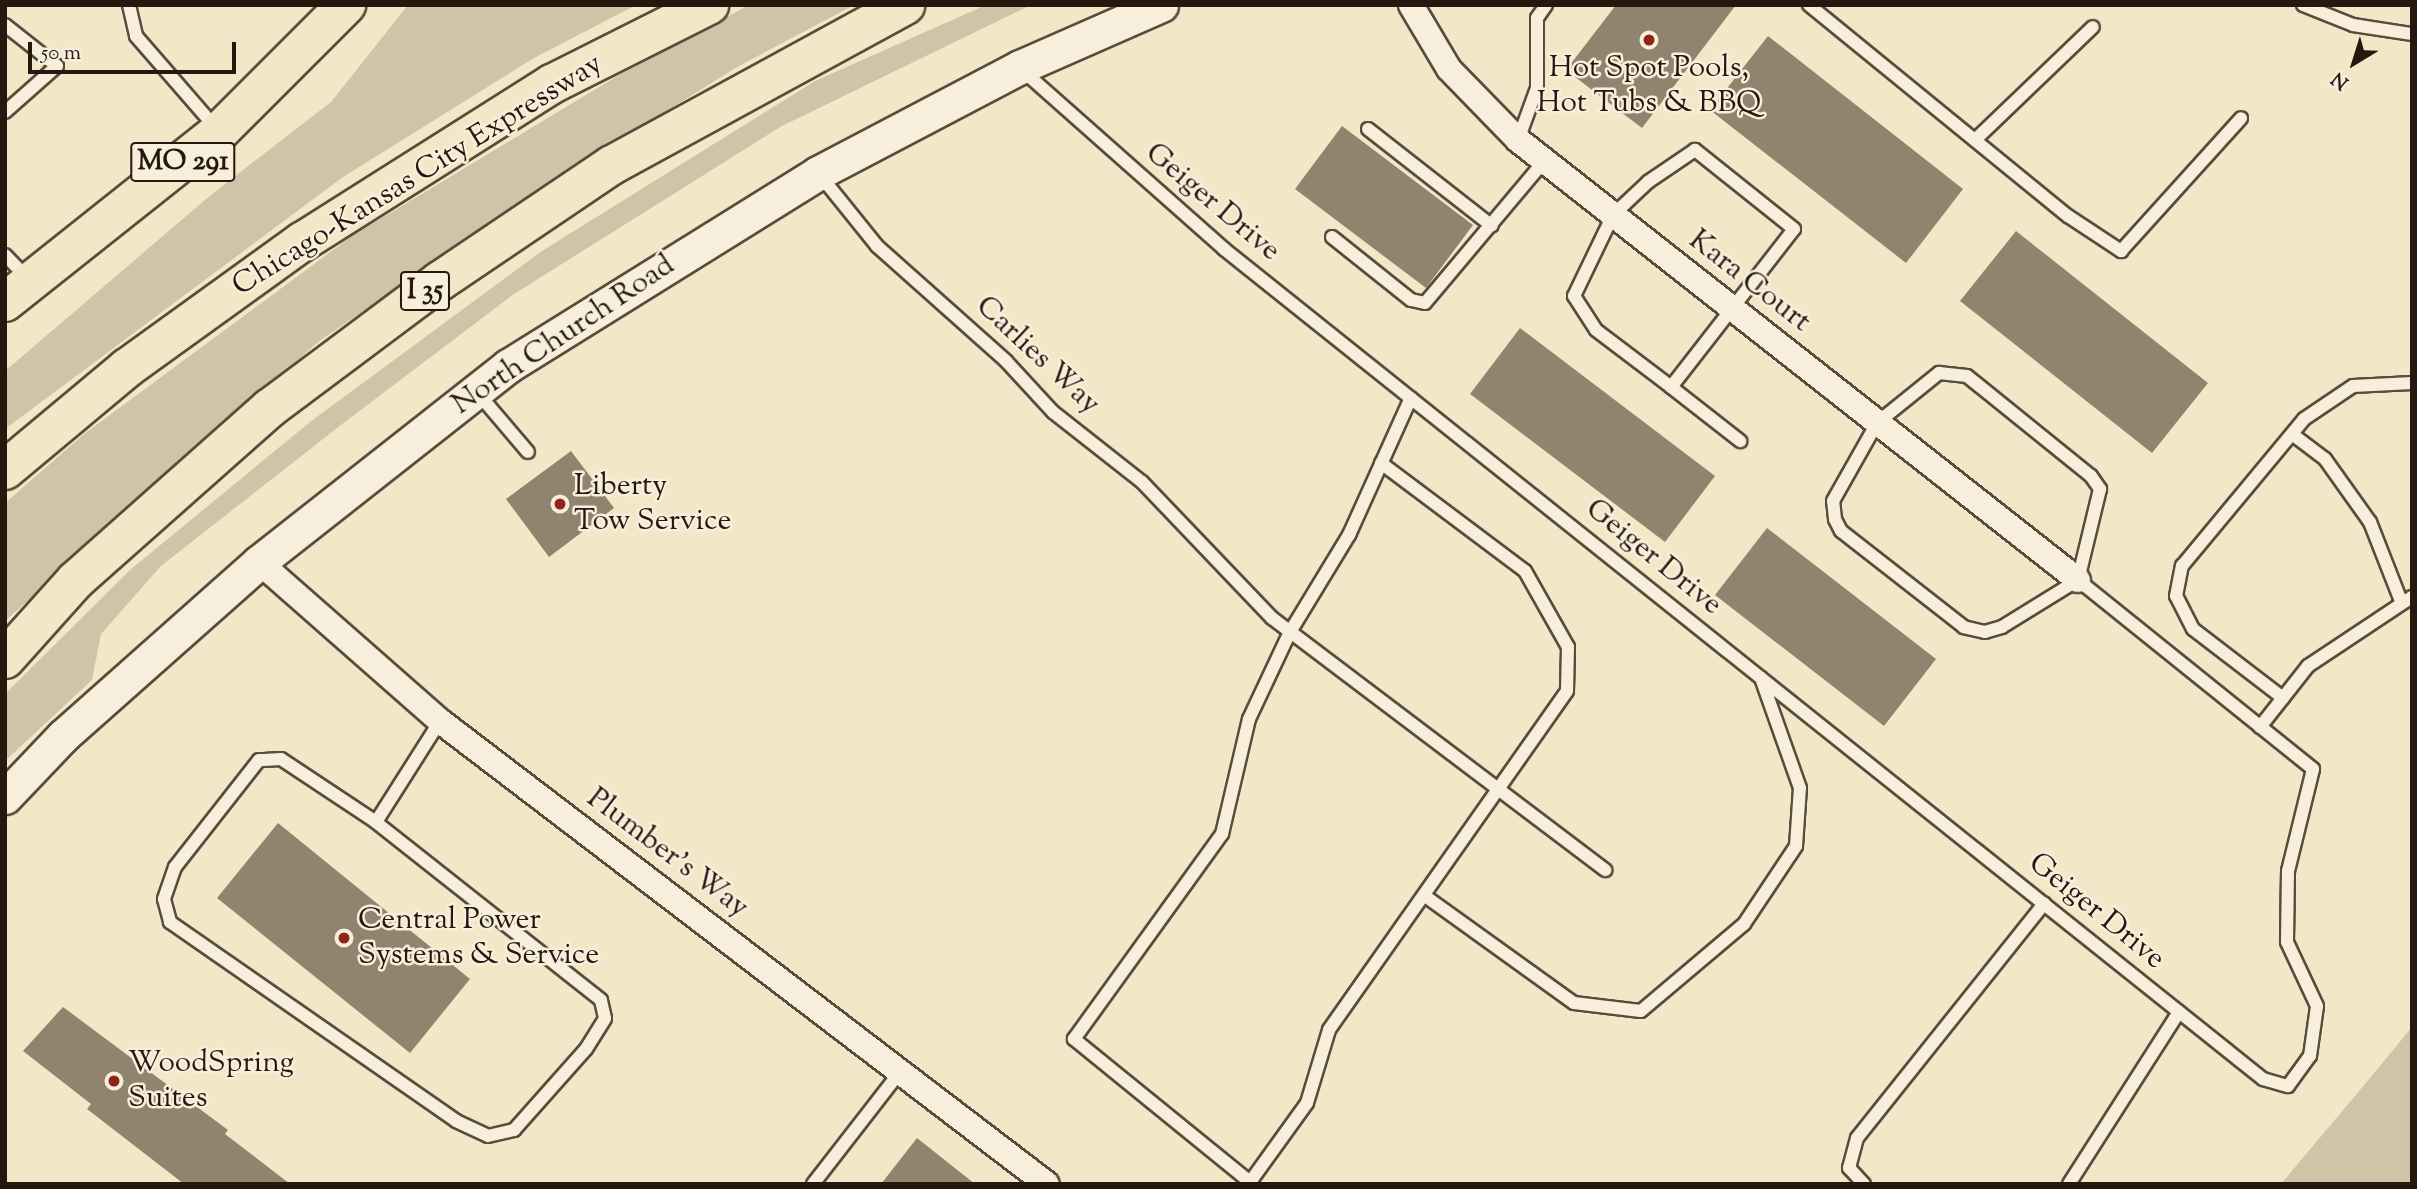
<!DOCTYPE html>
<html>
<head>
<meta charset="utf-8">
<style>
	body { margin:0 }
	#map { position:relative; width:2417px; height:1189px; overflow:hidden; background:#f3e7c7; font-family:"Sorts Mill Goudy",serif }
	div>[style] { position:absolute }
	.green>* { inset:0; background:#d0c4a8 }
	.building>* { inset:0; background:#91846f }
	.roads { filter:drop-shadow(2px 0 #594c3d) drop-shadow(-2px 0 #594c3d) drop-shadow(0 2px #594c3d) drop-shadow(0 -2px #594c3d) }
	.service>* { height:12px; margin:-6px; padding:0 6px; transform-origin:6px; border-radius:6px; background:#f7efdb }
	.minor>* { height:24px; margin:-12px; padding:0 12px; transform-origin:12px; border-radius:12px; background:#f7efdb }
	.secondary>* { height:33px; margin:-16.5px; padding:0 16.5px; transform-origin:16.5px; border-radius:16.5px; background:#f7efdb }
	.primary>* { height:38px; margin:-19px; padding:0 19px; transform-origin:19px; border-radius:19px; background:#f3e7c7 }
	.motorway>* { height:38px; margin:-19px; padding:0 19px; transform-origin:19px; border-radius:19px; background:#f3e7c7 }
	.dots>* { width:19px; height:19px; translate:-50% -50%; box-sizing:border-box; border:4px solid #f7efdb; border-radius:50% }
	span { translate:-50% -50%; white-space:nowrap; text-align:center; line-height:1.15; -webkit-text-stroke:5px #f7efdb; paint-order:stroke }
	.shield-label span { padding:2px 5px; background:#f7efdb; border:2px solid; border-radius:5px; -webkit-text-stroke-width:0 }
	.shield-label { font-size:28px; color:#26180f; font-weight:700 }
	.poi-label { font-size:30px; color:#26180f }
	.left { translate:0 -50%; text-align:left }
	.street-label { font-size:30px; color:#26180f }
	.frame { position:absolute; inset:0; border:7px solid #26180f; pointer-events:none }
	.north { position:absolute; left:2319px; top:28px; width:70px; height:70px; -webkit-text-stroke:5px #f7efdb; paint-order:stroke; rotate:218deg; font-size:19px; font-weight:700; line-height:28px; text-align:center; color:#26180f }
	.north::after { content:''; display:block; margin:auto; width:24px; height:32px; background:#26180f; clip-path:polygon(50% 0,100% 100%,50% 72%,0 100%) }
	.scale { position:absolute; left:28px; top:42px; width:208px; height:32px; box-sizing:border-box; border:4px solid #26180f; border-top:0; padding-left:9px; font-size:21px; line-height:24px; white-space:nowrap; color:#26180f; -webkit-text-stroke:5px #f7efdb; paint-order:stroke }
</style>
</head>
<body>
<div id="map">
	<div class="green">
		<i style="clip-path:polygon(408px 5px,636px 5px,534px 58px,343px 177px,5px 429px,5px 371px,212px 194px,331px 102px)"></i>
		<i style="clip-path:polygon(749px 5px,854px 5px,739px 66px,542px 188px,318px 342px,5px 621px,5px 503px,84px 434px,352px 236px,619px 75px)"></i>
		<i style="clip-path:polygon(986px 5px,1031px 5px,782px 126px,514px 294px,337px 428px,161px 566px,101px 634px,92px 680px,5px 761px,5px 694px,130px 570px,310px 422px,542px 251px,815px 81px)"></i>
		<i style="clip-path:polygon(2412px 1027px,2412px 1184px,2281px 1184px,2375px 1072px)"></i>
	</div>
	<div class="building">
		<i style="clip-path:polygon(1616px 5px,1736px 5px,1642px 128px,1566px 70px)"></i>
		<i style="clip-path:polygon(1768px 36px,1963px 189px,1906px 263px,1710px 110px)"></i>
		<i style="clip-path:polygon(1342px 126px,1473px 225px,1426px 288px,1295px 189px)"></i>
		<i style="clip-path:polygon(2016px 231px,2208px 383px,2152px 453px,1960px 301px)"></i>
		<i style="clip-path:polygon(1520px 328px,1715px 476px,1665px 542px,1470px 394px)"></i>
		<i style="clip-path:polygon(571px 451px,614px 508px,549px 557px,506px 499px)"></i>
		<i style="clip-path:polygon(1767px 528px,1936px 659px,1884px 726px,1715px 595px)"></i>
		<i style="clip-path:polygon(278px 823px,470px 979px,410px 1053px,217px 898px)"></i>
		<i style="clip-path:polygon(63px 1007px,228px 1130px,225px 1134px,290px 1184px,184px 1184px,87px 1109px,91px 1104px,23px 1051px)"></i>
		<i style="clip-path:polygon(917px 1138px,975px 1184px,881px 1184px)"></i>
	</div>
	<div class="roads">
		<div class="service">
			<i style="left:129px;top:5px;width:32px;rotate:77deg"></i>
			<i style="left:136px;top:36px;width:122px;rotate:49deg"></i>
			<i style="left:1809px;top:5px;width:334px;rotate:39.2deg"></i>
			<i style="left:2068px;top:216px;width:64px;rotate:33.4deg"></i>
			<i style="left:2121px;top:251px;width:179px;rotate:-47.9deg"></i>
			<i style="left:2303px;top:5px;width:54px;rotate:21.8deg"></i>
			<i style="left:2353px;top:25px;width:60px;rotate:8.7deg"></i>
			<i style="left:5px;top:25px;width:66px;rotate:38.3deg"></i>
			<i style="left:57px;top:66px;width:69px;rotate:138.5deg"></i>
			<i style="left:1022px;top:70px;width:270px;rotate:41.5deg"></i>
			<i style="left:1224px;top:249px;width:1330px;rotate:38.62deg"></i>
			<i style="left:2263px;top:1079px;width:26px;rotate:16deg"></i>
			<i style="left:2288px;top:1086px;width:37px;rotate:-54deg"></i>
			<i style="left:2310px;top:1056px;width:50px;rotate:-82deg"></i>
			<i style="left:2317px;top:1006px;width:71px;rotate:-115.1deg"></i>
			<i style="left:2287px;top:942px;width:71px;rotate:-89.2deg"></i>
			<i style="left:2288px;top:871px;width:105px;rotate:-76.2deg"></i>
			<i style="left:2313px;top:769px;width:302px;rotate:-141.2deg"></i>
			<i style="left:1368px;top:129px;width:157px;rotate:38deg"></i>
			<i style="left:1518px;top:140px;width:55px;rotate:-69.9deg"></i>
			<i style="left:1537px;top:88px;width:70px;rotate:-90deg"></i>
			<i style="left:1537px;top:18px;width:16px;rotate:-55deg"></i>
			<i style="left:1975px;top:140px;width:163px;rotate:-43.8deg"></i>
			<i style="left:819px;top:174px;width:92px;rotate:51.1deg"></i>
			<i style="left:877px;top:246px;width:173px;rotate:41.7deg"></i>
			<i style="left:1006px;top:361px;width:69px;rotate:47.3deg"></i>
			<i style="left:1053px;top:412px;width:113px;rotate:38.2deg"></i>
			<i style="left:1142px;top:482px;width:188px;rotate:46.3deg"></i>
			<i style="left:1272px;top:618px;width:418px;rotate:37.1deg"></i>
			<i style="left:1332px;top:237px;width:101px;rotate:38.6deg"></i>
			<i style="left:1411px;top:300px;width:14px;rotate:12deg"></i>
			<i style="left:1425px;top:303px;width:185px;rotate:-50deg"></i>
			<i style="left:5px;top:255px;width:32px;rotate:46deg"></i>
			<i style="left:1939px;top:373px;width:28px;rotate:6deg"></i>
			<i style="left:1967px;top:376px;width:159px;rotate:38.9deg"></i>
			<i style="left:2091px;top:476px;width:16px;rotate:55deg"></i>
			<i style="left:2100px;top:489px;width:94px;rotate:103.6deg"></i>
			<i style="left:2078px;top:580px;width:89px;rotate:148.3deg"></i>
			<i style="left:2002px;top:627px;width:18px;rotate:164deg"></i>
			<i style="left:1985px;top:632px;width:22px;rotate:-167deg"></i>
			<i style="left:1964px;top:627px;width:156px;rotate:-142deg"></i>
			<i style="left:1841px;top:531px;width:13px;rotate:-117deg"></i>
			<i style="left:1835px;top:519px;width:18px;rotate:-96deg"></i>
			<i style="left:1833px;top:501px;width:90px;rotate:-60.6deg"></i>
			<i style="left:1877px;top:423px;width:80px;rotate:-38.9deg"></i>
			<i style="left:1671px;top:387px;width:200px;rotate:-52.1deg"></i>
			<i style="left:1794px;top:229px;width:127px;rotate:-141.4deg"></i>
			<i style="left:1695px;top:150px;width:57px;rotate:145.8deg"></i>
			<i style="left:1648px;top:182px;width:48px;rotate:136.7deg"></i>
			<i style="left:1613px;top:215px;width:90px;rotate:115.7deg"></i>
			<i style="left:1574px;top:296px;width:40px;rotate:57.1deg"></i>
			<i style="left:1596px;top:330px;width:94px;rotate:37.2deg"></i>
			<i style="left:1671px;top:387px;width:88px;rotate:38deg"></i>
			<i style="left:476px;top:391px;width:80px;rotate:49.6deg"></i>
			<i style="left:2292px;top:434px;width:41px;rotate:37.1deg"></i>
			<i style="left:2325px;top:459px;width:77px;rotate:54.5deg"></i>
			<i style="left:2370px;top:522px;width:85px;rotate:68.6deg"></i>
			<i style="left:1381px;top:463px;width:180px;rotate:36.9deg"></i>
			<i style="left:1525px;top:571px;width:87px;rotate:60.5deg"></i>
			<i style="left:1568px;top:647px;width:44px;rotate:91.3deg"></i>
			<i style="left:1567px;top:691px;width:414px;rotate:125.1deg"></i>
			<i style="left:1329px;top:1030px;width:76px;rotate:106.8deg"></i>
			<i style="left:1307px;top:1103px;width:97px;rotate:125.8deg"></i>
			<i style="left:1250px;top:1182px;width:227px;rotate:-140.9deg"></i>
			<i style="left:1074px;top:1039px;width:253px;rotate:-54.2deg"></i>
			<i style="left:1222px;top:834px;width:118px;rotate:-76.8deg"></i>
			<i style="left:1249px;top:719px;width:96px;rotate:-64.8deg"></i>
			<i style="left:1290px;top:632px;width:114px;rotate:-58.7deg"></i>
			<i style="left:1349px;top:535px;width:150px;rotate:-65.7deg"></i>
			<i style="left:2283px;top:698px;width:113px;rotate:-142.5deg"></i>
			<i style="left:2193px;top:629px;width:37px;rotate:-117deg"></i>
			<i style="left:2176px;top:596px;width:31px;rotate:-79deg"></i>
			<i style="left:2182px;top:566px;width:191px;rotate:-50.3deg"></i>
			<i style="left:2304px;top:419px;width:59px;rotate:-34deg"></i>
			<i style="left:2353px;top:386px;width:59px;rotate:-2.9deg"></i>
			<i style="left:2260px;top:727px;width:78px;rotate:-51.8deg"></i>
			<i style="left:2308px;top:666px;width:125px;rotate:-33.6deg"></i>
			<i style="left:376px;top:822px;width:114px;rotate:-146.4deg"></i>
			<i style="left:281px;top:759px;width:22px;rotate:177deg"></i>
			<i style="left:259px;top:760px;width:136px;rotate:128.1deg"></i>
			<i style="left:175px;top:867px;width:34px;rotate:109deg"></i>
			<i style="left:164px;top:899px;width:24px;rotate:75deg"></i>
			<i style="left:170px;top:922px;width:348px;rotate:34.8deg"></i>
			<i style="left:456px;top:1121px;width:35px;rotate:25deg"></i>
			<i style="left:488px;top:1136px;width:27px;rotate:-13deg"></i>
			<i style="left:514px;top:1130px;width:108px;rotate:-48.4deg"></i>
			<i style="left:586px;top:1049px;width:36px;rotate:-58deg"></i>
			<i style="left:605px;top:1018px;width:18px;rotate:-103deg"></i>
			<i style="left:601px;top:1000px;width:287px;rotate:-141.7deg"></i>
			<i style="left:376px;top:822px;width:120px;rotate:-57.6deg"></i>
			<i style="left:1425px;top:896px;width:183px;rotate:35.7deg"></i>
			<i style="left:1574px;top:1003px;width:67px;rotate:6.8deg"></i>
			<i style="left:1641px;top:1011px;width:135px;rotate:-40.2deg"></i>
			<i style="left:1744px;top:924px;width:94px;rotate:-56.3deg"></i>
			<i style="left:1796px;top:846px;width:58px;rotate:-86.1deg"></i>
			<i style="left:1800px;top:788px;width:117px;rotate:-109.5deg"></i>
			<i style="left:813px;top:1184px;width:142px;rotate:-52.2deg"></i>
			<i style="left:1864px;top:1184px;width:22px;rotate:-133deg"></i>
			<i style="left:1849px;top:1168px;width:31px;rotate:-75deg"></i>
			<i style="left:1857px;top:1138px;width:300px;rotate:-51.4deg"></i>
			<i style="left:2069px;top:1184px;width:204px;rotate:-57.4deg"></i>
		</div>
		<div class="minor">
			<i style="left:1411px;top:5px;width:74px;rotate:59.3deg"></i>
			<i style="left:1449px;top:69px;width:99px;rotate:45.8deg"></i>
			<i style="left:1518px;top:140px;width:712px;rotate:38.16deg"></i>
			<i style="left:259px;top:562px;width:241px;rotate:41.3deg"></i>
			<i style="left:440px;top:721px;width:763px;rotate:37.34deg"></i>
		</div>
		<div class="secondary">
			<i style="left:5px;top:797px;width:84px;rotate:-46.4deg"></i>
			<i style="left:63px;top:736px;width:262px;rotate:-41.6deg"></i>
			<i style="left:259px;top:562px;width:317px;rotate:-38.2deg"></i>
			<i style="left:508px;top:366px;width:365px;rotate:-31.9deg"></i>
			<i style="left:818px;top:173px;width:228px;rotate:-27.7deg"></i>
			<i style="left:1020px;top:67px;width:154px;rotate:-23.7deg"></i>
		</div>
		<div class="primary">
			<i style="left:5px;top:302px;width:273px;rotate:-38.5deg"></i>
			<i style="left:219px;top:132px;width:180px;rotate:-45deg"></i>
		</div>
		<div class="motorway">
			<i style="left:5px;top:470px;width:159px;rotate:-39.9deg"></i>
			<i style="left:127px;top:368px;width:216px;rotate:-35.8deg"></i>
			<i style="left:302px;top:242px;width:296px;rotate:-32.3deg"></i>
			<i style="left:552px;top:84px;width:176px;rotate:-26.7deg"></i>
			<i style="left:5px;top:659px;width:106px;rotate:-48.1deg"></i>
			<i style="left:76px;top:580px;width:259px;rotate:-41.6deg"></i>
			<i style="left:270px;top:408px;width:212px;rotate:-36.8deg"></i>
			<i style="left:440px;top:281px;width:207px;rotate:-34deg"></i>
			<i style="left:612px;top:165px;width:334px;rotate:-28.6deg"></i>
		</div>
	</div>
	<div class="dots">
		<i style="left:1649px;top:40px;background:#8f2418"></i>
		<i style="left:560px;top:504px;background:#8f2418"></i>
		<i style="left:344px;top:938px;background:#8f2418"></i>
		<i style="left:114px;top:1081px;background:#8f2418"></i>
	</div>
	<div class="shield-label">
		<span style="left:183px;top:162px">MO 291</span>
		<span style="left:425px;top:291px">I 35</span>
	</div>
	<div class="poi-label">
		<span style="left:1649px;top:86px">Hot Spot Pools,<br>Hot Tubs &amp; BBQ</span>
		<span class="left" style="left:574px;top:504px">Liberty<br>Tow Service</span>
		<span class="left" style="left:358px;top:938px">Central Power<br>Systems &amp; Service</span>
		<span class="left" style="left:128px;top:1081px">WoodSpring<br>Suites</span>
	</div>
	<div class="street-label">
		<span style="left:418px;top:176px;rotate:-32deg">Chicago-Kansas City Expressway</span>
		<span style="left:1212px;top:203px;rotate:40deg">Geiger Drive</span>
		<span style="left:1749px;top:282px;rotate:38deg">Kara Court</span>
		<span style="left:564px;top:336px;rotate:-34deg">North Church Road</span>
		<span style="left:1037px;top:356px;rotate:43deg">Carlies Way</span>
		<span style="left:1653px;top:558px;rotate:39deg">Geiger Drive</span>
		<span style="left:667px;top:854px;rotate:37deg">Plumber's Way</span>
		<span style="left:2096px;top:912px;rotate:39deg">Geiger Drive</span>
	</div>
	<div class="frame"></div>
	<div class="north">N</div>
	<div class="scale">50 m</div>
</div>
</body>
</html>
